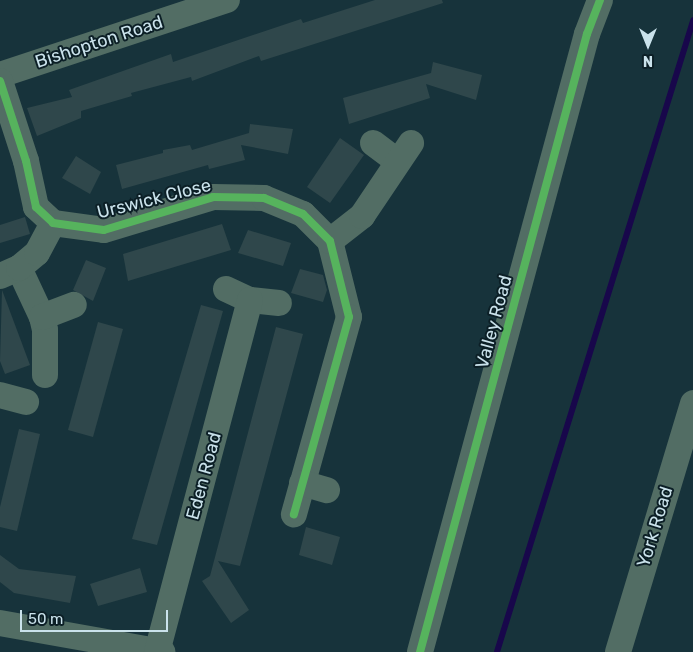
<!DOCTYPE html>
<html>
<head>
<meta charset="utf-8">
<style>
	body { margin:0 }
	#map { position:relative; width:693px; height:652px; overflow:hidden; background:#17333b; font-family:Rubik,sans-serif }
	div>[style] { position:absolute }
	.stream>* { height:5.5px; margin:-2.75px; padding:0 2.75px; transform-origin:2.75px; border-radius:2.75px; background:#18074b }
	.building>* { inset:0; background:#2f474b }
	.minor>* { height:26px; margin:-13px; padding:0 13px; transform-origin:13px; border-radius:13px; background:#526d64 }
	.cycleway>* { height:8px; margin:-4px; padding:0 4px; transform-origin:4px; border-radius:4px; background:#56b35d }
	span { translate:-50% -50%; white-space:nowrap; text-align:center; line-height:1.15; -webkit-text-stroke:4px #0c1f26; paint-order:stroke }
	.street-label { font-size:18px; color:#cae2eb }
	.north { position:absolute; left:623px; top:20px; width:50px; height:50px; -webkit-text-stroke:4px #0c1f26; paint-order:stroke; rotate:180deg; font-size:14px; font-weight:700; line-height:20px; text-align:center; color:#cae2eb }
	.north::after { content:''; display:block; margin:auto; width:18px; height:22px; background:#cae2eb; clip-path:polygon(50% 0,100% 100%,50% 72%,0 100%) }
	.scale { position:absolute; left:20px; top:610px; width:148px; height:22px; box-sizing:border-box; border:2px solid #cae2eb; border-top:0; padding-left:6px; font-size:15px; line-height:18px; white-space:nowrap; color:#cae2eb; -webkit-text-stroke:4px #0c1f26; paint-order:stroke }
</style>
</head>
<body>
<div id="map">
	<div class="stream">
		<i style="left:497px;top:652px;width:661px;rotate:-72.74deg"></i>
	</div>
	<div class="building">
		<i style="clip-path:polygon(375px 0,442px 0,443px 3px,261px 61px,259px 56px,192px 81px,191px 77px,131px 93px,132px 96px,81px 111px,81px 118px,37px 136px,27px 108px,72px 97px,69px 90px,171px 54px,173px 62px,301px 19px,303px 23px)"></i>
		<i style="clip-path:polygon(433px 62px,482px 75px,476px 100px,426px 84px,430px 98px,349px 124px,343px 98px,431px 73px)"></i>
		<i style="clip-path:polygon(250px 124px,293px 129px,288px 154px,241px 145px,245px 160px,209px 169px,208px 165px,122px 189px,116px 165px,163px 153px,163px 150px,190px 145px,192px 150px,249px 133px)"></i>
		<i style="clip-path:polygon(340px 138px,364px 155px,330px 203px,307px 187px)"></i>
		<i style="clip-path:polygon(76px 156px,101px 172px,90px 194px,62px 178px)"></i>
		<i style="clip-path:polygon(25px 217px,30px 234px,0 243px,0 225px)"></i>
		<i style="clip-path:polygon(222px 224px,231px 250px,128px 281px,123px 254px)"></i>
		<i style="clip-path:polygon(248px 230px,291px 243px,283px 266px,238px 253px)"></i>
		<i style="clip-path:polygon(86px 260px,106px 268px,93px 301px,73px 290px)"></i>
		<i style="clip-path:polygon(300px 269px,323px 275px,327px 290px,323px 302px,291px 293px)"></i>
		<i style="clip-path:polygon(2px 290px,30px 365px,5px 374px,0 361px)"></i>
		<i style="clip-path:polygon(201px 305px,223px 311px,157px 545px,132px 539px)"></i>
		<i style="clip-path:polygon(98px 322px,123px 329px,93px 437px,68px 430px)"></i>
		<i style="clip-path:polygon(276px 327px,303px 334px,240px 566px,218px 561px,249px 610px,231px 623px,202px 581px,210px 576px)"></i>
		<i style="clip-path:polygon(19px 429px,40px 434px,17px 531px,0 527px,0 507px)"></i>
		<i style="clip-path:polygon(306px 527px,340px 537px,332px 565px,299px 555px)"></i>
		<i style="clip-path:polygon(0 555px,19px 569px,76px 576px,70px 603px,14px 593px,0 582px)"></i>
		<i style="clip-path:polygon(140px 568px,147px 592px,98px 606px,90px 584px)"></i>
	</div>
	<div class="minor">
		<i style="left:0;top:75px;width:239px;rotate:-18.3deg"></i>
		<i style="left:0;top:81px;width:84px;rotate:72deg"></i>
		<i style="left:26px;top:161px;width:47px;rotate:77.7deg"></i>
		<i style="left:36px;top:207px;width:23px;rotate:43deg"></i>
		<i style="left:53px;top:223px;width:51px;rotate:7.8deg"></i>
		<i style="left:104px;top:230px;width:114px;rotate:-16.8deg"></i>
		<i style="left:213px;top:197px;width:51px;rotate:1.1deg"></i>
		<i style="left:264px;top:198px;width:42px;rotate:22.3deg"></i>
		<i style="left:303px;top:214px;width:38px;rotate:45deg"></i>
		<i style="left:330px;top:241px;width:78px;rotate:76deg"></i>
		<i style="left:349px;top:317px;width:205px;rotate:105.6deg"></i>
		<i style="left:373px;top:143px;width:31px;rotate:37deg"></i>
		<i style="left:330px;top:241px;width:41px;rotate:-38deg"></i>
		<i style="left:362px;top:216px;width:88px;rotate:-56.1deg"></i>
		<i style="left:19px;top:268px;width:54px;rotate:64.9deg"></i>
		<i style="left:42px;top:317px;width:13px;rotate:77deg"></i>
		<i style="left:45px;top:330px;width:45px;rotate:90deg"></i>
		<i style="left:0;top:276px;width:21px;rotate:-23deg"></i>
		<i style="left:19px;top:268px;width:23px;rotate:-40deg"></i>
		<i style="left:37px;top:253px;width:34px;rotate:-62deg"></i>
		<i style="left:226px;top:289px;width:26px;rotate:25deg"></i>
		<i style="left:250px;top:300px;width:29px;rotate:6deg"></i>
		<i style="left:42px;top:317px;width:34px;rotate:-21deg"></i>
		<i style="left:0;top:395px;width:27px;rotate:15deg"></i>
		<i style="left:302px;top:483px;width:26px;rotate:16deg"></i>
		<i style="left:0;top:623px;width:165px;rotate:10.1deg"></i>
		<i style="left:157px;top:652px;width:364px;rotate:-75.2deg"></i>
		<i style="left:420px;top:652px;width:640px;rotate:-74.88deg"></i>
		<i style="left:587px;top:34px;width:36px;rotate:-69deg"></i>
		<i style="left:618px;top:652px;width:260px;rotate:-73.2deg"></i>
	</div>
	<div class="cycleway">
		<i style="left:0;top:81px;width:84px;rotate:72deg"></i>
		<i style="left:26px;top:161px;width:47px;rotate:77.7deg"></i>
		<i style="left:36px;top:207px;width:23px;rotate:43deg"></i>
		<i style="left:53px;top:223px;width:51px;rotate:7.8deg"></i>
		<i style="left:104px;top:230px;width:114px;rotate:-16.8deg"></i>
		<i style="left:213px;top:197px;width:51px;rotate:1.1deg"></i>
		<i style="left:264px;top:198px;width:42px;rotate:22.3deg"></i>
		<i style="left:303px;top:214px;width:38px;rotate:45deg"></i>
		<i style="left:330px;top:241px;width:78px;rotate:76deg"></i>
		<i style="left:349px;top:317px;width:205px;rotate:105.6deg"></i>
		<i style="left:420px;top:652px;width:640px;rotate:-74.88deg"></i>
		<i style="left:587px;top:34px;width:36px;rotate:-69deg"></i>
	</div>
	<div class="street-label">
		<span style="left:99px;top:42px;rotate:-18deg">Bishopton Road</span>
		<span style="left:154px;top:199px;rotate:-14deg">Urswick Close</span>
		<span style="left:494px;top:322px;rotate:-75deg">Valley Road</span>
		<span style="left:204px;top:476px;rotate:-75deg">Eden Road</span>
		<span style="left:655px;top:527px;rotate:-73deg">York Road</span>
	</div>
	<div class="north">N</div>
	<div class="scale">50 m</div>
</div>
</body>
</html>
